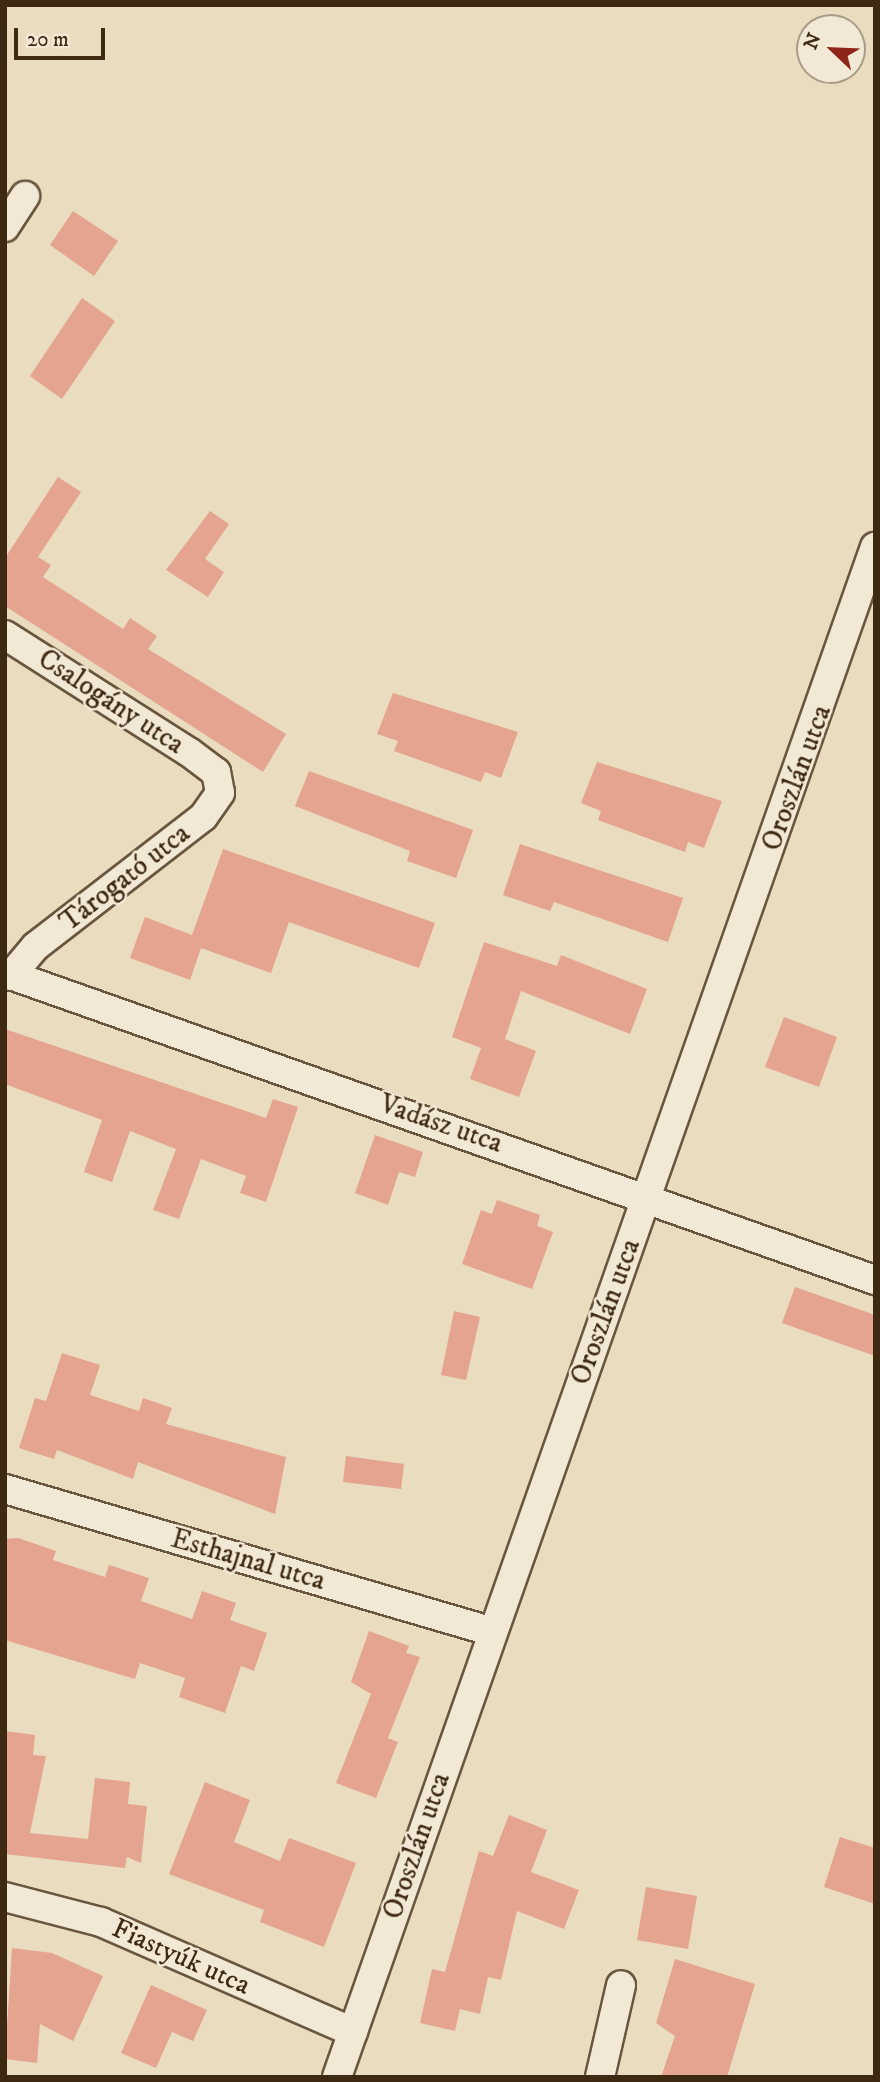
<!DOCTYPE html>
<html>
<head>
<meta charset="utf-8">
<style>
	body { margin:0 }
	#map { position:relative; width:880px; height:2082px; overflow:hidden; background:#e9dcbf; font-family:"IM FELL DW Pica",serif }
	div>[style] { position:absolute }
	.building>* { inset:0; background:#e5a48f }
	.roads { filter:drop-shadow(2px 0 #69563e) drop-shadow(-2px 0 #69563e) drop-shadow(0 2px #69563e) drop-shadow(0 -2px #69563e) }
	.street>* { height:28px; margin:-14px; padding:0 14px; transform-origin:14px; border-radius:14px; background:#f1e8d5 }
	span { translate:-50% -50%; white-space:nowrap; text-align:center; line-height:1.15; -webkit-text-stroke:5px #f1e8d5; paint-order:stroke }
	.street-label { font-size:28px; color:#3e2913 }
	.frame { position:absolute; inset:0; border:7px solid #3e2913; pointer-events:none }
	.north { position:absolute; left:796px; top:14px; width:70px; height:70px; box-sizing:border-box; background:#f1e8d5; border:2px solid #a99c87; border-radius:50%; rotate:293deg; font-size:19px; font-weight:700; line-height:28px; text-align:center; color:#3e2913 }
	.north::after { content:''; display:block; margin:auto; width:24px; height:32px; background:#8f2418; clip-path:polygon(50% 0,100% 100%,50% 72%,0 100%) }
	.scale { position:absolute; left:14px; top:28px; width:91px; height:32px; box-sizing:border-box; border:4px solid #3e2913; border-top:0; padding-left:9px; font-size:21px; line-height:24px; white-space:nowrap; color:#3e2913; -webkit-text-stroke:5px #f1e8d5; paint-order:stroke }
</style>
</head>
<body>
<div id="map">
	<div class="building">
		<i style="clip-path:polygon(73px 211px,118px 241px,94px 276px,50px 245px)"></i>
		<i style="clip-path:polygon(82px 298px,115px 321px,62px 399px,30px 376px)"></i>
		<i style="clip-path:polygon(58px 477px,81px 492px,38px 557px,51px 565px,43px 577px,123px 629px,130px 618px,157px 636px,148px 649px,286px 734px,263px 772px,5px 606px,5px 558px)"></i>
		<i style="clip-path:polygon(210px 511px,229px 524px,205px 559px,224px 572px,208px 597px,166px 570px)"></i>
		<i style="clip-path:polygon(393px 693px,518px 732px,501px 778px,485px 772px,481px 782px,394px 751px,398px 741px,377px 734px)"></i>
		<i style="clip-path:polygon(597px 762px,722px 801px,704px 848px,688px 842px,685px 852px,598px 820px,601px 811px,581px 803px)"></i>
		<i style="clip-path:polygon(309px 771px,473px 830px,456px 878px,407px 861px,410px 851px,295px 806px)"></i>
		<i style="clip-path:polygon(520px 844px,683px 898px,668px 942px,554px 902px,550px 911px,503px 895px)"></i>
		<i style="clip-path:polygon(223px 849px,435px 923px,419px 968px,289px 922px,271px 973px,201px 948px,190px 980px,130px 958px,145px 917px,192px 935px)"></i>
		<i style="clip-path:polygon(484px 942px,557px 966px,561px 955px,647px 989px,630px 1034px,521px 991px,505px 1039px,536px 1051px,519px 1097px,470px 1079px,481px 1048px,452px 1037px)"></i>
		<i style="clip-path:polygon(784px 1017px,837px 1037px,819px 1087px,765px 1067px)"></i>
		<i style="clip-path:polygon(5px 1029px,266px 1118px,273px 1099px,298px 1107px,266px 1202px,240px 1193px,246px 1176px,201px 1159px,179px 1219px,153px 1210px,176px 1149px,130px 1131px,112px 1182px,84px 1172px,102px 1120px,5px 1084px)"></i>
		<i style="clip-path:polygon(375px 1135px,423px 1152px,415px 1177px,399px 1172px,388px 1205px,355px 1193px)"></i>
		<i style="clip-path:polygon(497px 1200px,540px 1215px,537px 1226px,553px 1232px,532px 1289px,462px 1264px,481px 1210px,492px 1214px)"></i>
		<i style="clip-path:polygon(795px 1287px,875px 1315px,875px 1356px,782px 1323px)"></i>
		<i style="clip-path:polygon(454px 1311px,480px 1317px,466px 1380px,441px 1375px)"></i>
		<i style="clip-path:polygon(62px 1353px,100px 1365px,90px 1395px,139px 1411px,143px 1398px,172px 1408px,166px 1424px,286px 1457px,275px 1514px,138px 1462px,133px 1479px,57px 1450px,54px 1459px,19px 1448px,35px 1398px,46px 1401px)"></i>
		<i style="clip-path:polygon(346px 1456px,404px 1464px,401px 1489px,343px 1482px)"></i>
		<i style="clip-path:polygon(18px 1538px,56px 1551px,53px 1560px,105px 1577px,109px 1565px,149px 1578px,141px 1601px,192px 1619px,202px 1591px,236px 1603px,230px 1620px,267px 1633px,254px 1671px,241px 1666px,225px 1713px,179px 1697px,185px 1678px,140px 1663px,135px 1679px,5px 1640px,5px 1539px)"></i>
		<i style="clip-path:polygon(369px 1631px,409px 1646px,406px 1653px,420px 1657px,388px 1738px,398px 1742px,376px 1798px,336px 1783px,371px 1694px,351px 1682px)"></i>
		<i style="clip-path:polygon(5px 1731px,35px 1735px,33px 1755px,46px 1756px,30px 1833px,88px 1839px,95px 1778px,130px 1782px,128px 1804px,147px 1806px,141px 1863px,127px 1857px,125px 1868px,5px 1854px)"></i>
		<i style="clip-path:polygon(205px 1782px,250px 1800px,234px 1842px,280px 1861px,289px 1838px,356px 1863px,324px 1947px,260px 1922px,264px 1910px,169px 1874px)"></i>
		<i style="clip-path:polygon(509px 1815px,547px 1830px,531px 1872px,579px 1890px,564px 1929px,517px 1911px,501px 1980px,488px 1977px,480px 2014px,460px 2009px,455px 2031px,420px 2023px,432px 1969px,445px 1972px,479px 1851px,493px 1856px)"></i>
		<i style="clip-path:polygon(840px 1837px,875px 1848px,875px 1904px,824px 1887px)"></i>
		<i style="clip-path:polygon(646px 1887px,697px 1896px,688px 1949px,637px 1940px)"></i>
		<i style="clip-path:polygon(12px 1948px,52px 1953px,103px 1976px,73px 2041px,40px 2024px,37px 2063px,5px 2059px)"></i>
		<i style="clip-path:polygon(675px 1959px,755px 1984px,727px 2077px,661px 2077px,675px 2036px,656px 2023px)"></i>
		<i style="clip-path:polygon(151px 1985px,207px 2010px,193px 2041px,172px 2032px,156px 2068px,121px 2053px)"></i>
	</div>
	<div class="roads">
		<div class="street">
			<i style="left:5px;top:227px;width:37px;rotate:-57deg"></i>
			<i style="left:5px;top:635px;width:218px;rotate:32.5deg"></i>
			<i style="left:189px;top:752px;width:34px;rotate:37deg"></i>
			<i style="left:216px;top:772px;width:21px;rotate:79deg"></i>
			<i style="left:220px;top:793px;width:29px;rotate:125deg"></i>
			<i style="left:203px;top:817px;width:212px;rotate:142.3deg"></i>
			<i style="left:35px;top:947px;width:38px;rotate:130deg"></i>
			<i style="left:5px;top:973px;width:923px;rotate:19.44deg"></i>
			<i style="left:5px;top:1489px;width:505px;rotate:16.32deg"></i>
			<i style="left:5px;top:1897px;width:99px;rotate:14.6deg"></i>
			<i style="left:101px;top:1922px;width:275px;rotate:23.6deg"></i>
			<i style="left:337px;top:2077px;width:1622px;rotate:-70.63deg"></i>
			<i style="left:600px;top:2077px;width:94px;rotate:-77.1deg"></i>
		</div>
	</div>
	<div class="street-label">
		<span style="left:111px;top:702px;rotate:33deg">Csalogány utca</span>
		<span style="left:797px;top:778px;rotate:-70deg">Oroszlán utca</span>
		<span style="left:125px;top:878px;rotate:-38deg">Tárogató utca</span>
		<span style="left:441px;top:1124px;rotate:19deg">Vadász utca</span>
		<span style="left:606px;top:1312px;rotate:-70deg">Oroszlán utca</span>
		<span style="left:248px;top:1560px;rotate:16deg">Esthajnal utca</span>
		<span style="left:417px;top:1846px;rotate:-71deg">Oroszlán utca</span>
		<span style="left:181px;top:1957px;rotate:24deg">Fiastyúk utca</span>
	</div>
	<div class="frame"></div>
	<div class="north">N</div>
	<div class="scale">20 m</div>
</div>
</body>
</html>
